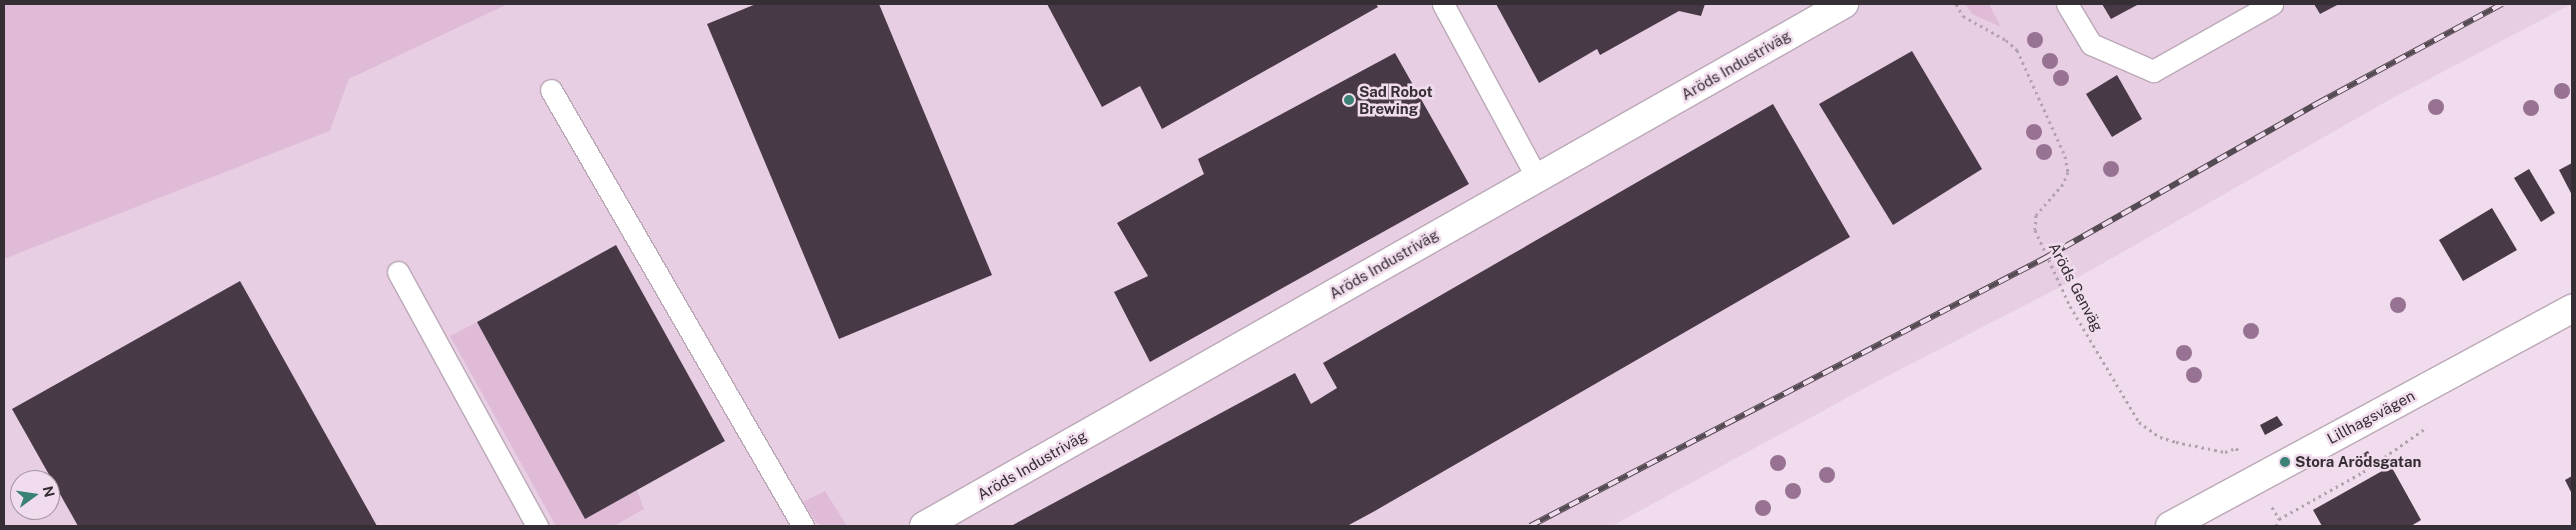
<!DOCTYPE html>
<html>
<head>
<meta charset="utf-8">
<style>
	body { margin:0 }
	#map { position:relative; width:2576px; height:530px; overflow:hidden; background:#f0dcec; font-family:"Public Sans",sans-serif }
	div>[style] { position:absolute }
	.built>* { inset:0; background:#e8cee3 }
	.green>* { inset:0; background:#dfbbd8 }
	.building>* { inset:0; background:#483946 }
	.path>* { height:3px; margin-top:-1.5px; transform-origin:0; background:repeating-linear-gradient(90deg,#b1a2ae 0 2.5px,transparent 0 6.5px) }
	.roads { filter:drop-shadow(1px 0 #baa8b7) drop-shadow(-1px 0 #baa8b7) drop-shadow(0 1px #baa8b7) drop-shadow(0 -1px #baa8b7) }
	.service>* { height:21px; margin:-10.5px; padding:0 10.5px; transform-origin:10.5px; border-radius:10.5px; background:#fff }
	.minor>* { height:28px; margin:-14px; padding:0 14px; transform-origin:14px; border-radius:14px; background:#fff }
	.tertiary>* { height:28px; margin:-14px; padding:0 14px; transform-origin:14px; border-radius:14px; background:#fff }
	.rail>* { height:5.5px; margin-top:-2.75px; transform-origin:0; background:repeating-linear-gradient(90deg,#f0dcec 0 11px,#554b53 0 22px); box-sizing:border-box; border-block:1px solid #554b53 }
	.trees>* { width:16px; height:16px; margin:-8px; border-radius:50%; background:#977292 }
	.dots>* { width:14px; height:14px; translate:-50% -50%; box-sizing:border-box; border:2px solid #f0dcec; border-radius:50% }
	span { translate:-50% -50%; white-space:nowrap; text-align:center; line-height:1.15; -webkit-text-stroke:5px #f0dcec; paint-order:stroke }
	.street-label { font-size:15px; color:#352e34 }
	.poi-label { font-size:15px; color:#352e34; font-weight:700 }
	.left { translate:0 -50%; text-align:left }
	.frame { position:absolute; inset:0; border:5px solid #352e34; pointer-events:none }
	.north { position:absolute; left:10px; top:470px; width:50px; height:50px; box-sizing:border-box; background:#f0dcec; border:1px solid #a596a2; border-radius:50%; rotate:76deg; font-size:14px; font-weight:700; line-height:20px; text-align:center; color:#352e34 }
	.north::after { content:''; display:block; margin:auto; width:18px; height:22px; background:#3b8176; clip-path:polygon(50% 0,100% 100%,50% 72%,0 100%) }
</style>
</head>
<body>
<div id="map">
	<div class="built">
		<i style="clip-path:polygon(evenodd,508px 4px,2572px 4px,2389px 100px,2072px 281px,1874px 383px,1612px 526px,4px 526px,4px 259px,330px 131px,349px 79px,508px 4px,20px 480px,50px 480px,50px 510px,20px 510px,20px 480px)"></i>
	</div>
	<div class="green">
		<i style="clip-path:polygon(4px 4px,508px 4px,349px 79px,330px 131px,4px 259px)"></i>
		<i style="clip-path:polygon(1965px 4px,1989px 4px,2001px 27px,1972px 14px)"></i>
		<i style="clip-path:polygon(477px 322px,585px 518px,637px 490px,644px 509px,614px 526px,556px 526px,450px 336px)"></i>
		<i style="clip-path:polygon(825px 491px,847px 526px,823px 526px,816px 522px,803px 502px)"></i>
	</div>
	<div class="building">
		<i style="clip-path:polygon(756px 4px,879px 4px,992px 275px,839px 339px,707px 24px)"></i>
		<i style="clip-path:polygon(1047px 4px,1376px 4px,1378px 7px,1162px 129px,1140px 86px,1102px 107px)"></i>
		<i style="clip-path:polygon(1496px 4px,1705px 4px,1701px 16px,1679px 11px,1600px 55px,1597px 49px,1539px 83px)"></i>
		<i style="clip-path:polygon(2102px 4px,2139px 4px,2111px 19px)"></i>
		<i style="clip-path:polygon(2314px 4px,2339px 4px,2320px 14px)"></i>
		<i style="clip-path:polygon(1912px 51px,1982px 169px,1893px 225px,1819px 104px)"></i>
		<i style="clip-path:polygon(1395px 53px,1469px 184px,1150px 362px,1114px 292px,1148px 276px,1117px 223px,1204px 174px,1198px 159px)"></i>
		<i style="clip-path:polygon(2117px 75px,2142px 119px,2112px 137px,2086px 94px)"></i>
		<i style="clip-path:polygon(1773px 104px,1850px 237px,1373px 512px,1347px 526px,1011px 526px,1295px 373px,1311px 404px,1337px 388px,1323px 363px)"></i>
		<i style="clip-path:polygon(2572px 163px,2572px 195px,2559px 170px)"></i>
		<i style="clip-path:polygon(2529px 169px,2555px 213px,2541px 222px,2514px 178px)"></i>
		<i style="clip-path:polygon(2492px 208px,2517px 250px,2463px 281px,2439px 240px)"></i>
		<i style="clip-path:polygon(616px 245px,725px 441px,585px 519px,477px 322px)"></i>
		<i style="clip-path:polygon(240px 281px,377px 526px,78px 526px,12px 409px)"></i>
		<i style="clip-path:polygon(2277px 416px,2283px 425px,2265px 435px,2260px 425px)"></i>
		<i style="clip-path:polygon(2368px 451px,2372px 459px,2355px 467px,2351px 460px)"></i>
		<i style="clip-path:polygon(2391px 466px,2421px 520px,2411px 526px,2322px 526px,2313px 510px)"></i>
		<i style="clip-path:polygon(2572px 476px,2572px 494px,2565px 480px)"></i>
	</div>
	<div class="path">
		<i style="left:1956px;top:4px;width:14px;rotate:60deg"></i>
		<i style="left:1963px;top:16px;width:49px;rotate:29.2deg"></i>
		<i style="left:2006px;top:40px;width:15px;rotate:42deg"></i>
		<i style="left:2017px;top:50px;width:116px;rotate:65.6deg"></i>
		<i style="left:2065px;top:156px;width:16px;rotate:79deg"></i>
		<i style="left:2068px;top:172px;width:13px;rotate:113deg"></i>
		<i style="left:2063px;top:184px;width:41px;rotate:131.1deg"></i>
		<i style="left:2036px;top:215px;width:15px;rotate:94deg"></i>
		<i style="left:2035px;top:230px;width:84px;rotate:65.3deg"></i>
		<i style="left:2070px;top:306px;width:135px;rotate:59.3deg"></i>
		<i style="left:2139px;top:422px;width:26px;rotate:36deg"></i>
		<i style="left:2160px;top:437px;width:17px;rotate:17deg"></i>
		<i style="left:2176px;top:442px;width:50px;rotate:11.5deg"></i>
		<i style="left:2225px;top:452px;width:12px;rotate:-20deg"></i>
		<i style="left:2236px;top:448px;width:5px;rotate:53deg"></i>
		<i style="left:2272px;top:507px;width:14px;rotate:60deg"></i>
		<i style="left:2276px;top:526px;width:8px;rotate:-67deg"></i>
		<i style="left:2279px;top:519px;width:96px;rotate:-29.2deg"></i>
		<i style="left:2363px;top:472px;width:78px;rotate:-35.1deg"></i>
	</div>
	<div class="roads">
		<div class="service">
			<i style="left:1443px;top:4px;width:198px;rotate:61.6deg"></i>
			<i style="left:2067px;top:4px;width:47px;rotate:59deg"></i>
			<i style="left:2091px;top:44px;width:68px;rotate:23.5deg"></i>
			<i style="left:2153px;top:71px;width:137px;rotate:-29.4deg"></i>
			<i style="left:551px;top:90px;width:504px;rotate:59.97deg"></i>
			<i style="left:398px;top:272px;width:290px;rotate:61.3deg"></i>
		</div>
		<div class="minor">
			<i style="left:924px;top:526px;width:1058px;rotate:-29.57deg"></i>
		</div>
		<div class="tertiary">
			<i style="left:2170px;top:526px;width:457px;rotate:-28.4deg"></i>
		</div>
	</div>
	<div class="rail">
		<i style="left:1530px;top:526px;width:581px;rotate:-27.49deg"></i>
		<i style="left:2045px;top:258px;width:314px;rotate:-29.6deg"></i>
		<i style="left:2318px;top:103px;width:209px;rotate:-28.3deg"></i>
	</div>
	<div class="trees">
		<i style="left:2035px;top:40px"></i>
		<i style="left:2050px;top:61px"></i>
		<i style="left:2061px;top:78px"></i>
		<i style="left:2562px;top:91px"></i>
		<i style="left:2436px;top:107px"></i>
		<i style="left:2531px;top:108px"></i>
		<i style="left:2034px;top:132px"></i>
		<i style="left:2044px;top:152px"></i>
		<i style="left:2111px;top:169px"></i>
		<i style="left:2398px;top:305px"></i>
		<i style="left:2251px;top:331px"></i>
		<i style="left:2184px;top:353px"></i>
		<i style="left:2194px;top:375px"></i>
		<i style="left:1778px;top:463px"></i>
		<i style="left:1827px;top:475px"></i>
		<i style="left:1793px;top:491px"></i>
		<i style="left:1763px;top:508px"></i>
	</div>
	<div class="dots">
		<i style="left:1349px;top:100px;background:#3b8176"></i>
		<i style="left:2285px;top:462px;background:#3b8176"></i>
	</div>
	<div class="street-label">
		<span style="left:1736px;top:65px;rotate:-30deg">Aröds Industriväg</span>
		<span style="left:1384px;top:264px;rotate:-30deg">Aröds Industriväg</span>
		<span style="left:2076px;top:287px;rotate:62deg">Aröds Genväg</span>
		<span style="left:2371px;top:417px;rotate:-28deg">Lillhagsvägen</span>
		<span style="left:1032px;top:465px;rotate:-30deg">Aröds Industriväg</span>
	</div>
	<div class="poi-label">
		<span class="left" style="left:1359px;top:100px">Sad Robot<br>Brewing</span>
		<span class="left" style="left:2295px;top:462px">Stora Arödsgatan</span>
	</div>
	<div class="frame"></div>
	<div class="north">N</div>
</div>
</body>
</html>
